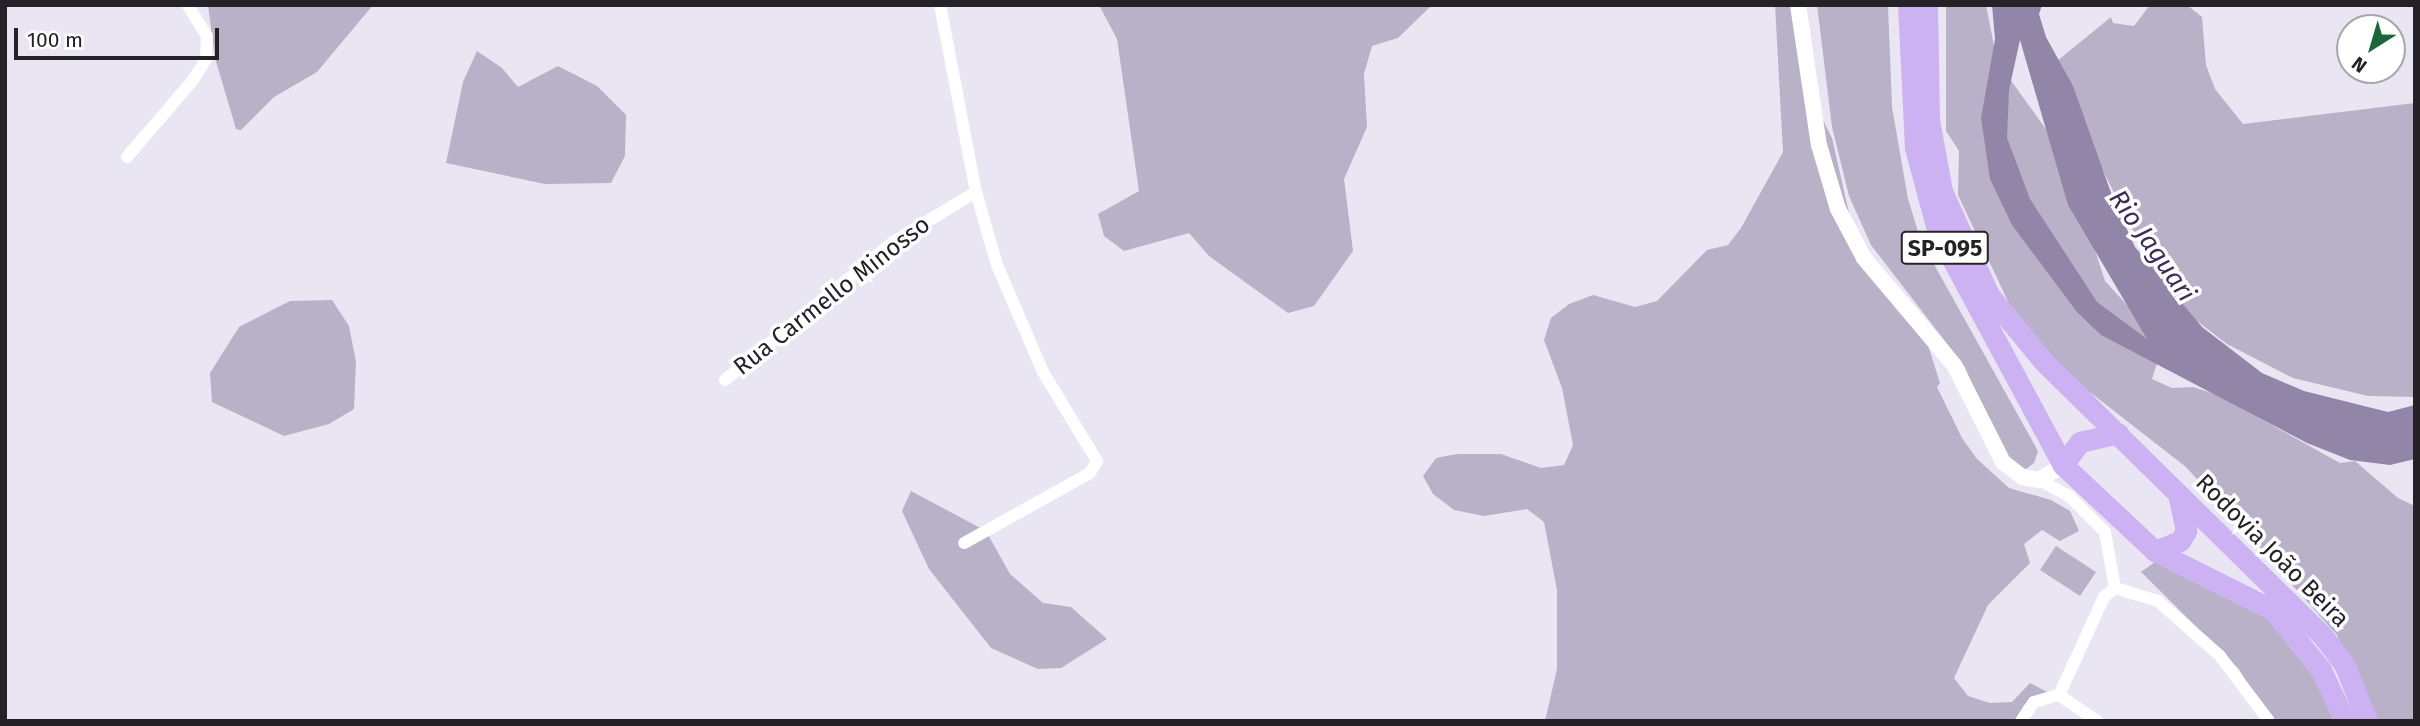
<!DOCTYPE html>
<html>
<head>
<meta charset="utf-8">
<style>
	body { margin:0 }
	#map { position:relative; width:2420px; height:726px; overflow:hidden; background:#eae5f3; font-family:"Fira Sans",sans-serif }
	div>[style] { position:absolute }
	.green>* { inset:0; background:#b9b1c7 }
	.water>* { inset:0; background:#9286a8 }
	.minor>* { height:12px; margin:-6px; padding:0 6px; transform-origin:6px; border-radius:6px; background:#fff }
	.tertiary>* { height:16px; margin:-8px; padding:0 8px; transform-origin:8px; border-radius:8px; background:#fff }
	.primary>* { height:21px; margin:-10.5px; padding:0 10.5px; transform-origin:10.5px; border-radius:10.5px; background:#cdb2f3 }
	span { translate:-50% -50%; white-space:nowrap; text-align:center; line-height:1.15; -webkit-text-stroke:7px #fff; paint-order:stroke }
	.shield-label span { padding:2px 5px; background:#fff; border:2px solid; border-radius:5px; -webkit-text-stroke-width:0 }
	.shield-label { font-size:23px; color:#242227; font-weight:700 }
	.street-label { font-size:24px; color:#242227 }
	.water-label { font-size:26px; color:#3e2b5a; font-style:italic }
	.frame { position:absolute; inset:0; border:7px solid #242227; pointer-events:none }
	.north { position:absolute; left:2336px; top:14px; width:70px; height:70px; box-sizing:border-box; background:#fff; border:2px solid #a7a7a9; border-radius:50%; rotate:217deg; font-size:19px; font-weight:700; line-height:28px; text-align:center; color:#242227 }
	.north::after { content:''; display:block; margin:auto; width:24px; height:32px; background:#196838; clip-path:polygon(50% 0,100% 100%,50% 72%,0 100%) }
	.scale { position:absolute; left:14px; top:28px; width:205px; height:32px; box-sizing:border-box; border:4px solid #242227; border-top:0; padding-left:9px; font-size:21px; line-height:24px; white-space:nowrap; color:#242227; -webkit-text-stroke:5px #fff; paint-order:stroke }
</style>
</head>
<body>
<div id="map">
	<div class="green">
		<i style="clip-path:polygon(208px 5px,373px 5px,317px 72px,274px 97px,241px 130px,236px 129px,215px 58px)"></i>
		<i style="clip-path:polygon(1099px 5px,1432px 5px,1398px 38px,1372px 46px,1364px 74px,1367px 127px,1344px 179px,1353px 251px,1314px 306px,1288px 313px,1209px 256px,1189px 233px,1124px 251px,1104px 236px,1098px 214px,1139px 191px,1117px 39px)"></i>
		<i style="clip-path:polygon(1775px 5px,1799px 5px,1821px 116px,1832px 138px,1852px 226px,1927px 342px,1940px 383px,1937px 387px,1962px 438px,1977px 459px,2009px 488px,2051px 500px,2070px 511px,2079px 531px,2060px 541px,2042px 530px,2024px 544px,2030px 563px,1988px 605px,1954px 678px,1968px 696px,1990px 703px,2012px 702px,2030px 683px,2049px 693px,2024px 705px,2018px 721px,1545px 721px,1557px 669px,1557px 590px,1544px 522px,1527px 509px,1484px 516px,1454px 510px,1433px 494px,1423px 476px,1436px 458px,1457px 454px,1501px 454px,1541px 468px,1564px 465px,1573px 445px,1562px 388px,1544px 340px,1551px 318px,1569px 304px,1593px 295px,1635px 307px,1657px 301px,1707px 250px,1728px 245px,1741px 228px,1783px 152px)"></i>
		<i style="clip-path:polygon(1817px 5px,1888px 5px,1892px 107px,1908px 199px,1921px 241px,2038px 451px,2034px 463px,2026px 469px,2014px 469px,2003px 461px,1965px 367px,1871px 245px,1849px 196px,1832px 127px)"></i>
		<i style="clip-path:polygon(1946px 5px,1986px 5px,1997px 61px,2063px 153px,2105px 281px,2138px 317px,2159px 357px,2152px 379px,2172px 388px,2193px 387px,2218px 395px,2340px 463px,2355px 461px,2398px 498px,2415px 506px,2415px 721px,2365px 721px,2337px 635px,2186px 467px,2028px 344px,1958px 195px,1959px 151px,1946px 131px)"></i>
		<i style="clip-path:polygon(2150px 5px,2187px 5px,2202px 17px,2206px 65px,2215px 89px,2243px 124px,2415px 103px,2415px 397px,2368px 396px,2293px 378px,2227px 344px,2175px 304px,2161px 287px,2051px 66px,2111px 17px,2113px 23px,2134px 26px)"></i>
		<i style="clip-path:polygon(477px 51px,502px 68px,518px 87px,558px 66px,597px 86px,626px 115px,625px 156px,611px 183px,545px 184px,446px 163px,463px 82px)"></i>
		<i style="clip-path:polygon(332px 300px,349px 326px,356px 362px,354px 409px,329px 424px,284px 436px,212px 402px,210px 373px,239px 327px,290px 301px)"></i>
		<i style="clip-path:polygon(911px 491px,986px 531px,1010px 574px,1043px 603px,1071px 607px,1107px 639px,1061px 668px,1038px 669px,991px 648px,929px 569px,902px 511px)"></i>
		<i style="clip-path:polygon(2056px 546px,2096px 572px,2080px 596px,2040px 570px)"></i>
		<i style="clip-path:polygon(2159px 559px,2274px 617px,2303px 653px,2340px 721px,2269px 721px,2239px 669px,2141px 572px)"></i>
	</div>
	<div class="water">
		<i style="clip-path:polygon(evenodd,1992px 5px,2042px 5px,2039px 14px,2046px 37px,2073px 86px,2114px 201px,2135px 247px,2202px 327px,2262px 373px,2304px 391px,2388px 412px,2415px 405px,2415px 459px,2390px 465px,2350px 460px,2307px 443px,2101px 335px,2077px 312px,2012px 225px,1990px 179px,1981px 118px,1995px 39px,1992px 5px,2020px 40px,2068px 205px,2147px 339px,2097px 302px,2030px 199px,2007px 138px,2009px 90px,2020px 40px)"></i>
	</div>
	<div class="minor">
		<i style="left:940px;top:5px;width:190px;rotate:79.1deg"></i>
		<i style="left:976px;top:192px;width:76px;rotate:74deg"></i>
		<i style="left:997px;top:265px;width:116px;rotate:66.7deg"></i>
		<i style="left:1043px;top:372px;width:104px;rotate:58.8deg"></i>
		<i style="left:1097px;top:461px;width:14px;rotate:120deg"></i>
		<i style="left:1090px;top:473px;width:144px;rotate:150.9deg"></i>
		<i style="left:127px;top:157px;width:101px;rotate:-49.4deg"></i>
		<i style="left:193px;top:80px;width:25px;rotate:-58deg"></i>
		<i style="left:206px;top:59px;width:23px;rotate:-88deg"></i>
		<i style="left:207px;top:36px;width:36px;rotate:-122deg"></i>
		<i style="left:725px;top:380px;width:217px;rotate:-39.4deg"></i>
		<i style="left:893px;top:242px;width:97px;rotate:-31.1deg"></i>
		<i style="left:2039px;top:480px;width:34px;rotate:28deg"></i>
		<i style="left:2069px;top:496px;width:51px;rotate:45deg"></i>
		<i style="left:2105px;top:532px;width:57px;rotate:79.9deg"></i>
		<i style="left:2115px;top:588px;width:45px;rotate:16.8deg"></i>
		<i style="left:2158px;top:601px;width:83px;rotate:41.6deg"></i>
		<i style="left:2220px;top:656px;width:81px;rotate:53deg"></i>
		<i style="left:2059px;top:695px;width:108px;rotate:-65.3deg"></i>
		<i style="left:2104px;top:597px;width:14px;rotate:-39deg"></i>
		<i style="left:2059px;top:695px;width:46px;rotate:34.4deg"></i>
		<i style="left:2021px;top:721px;width:23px;rotate:-56deg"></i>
		<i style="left:2034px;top:702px;width:26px;rotate:-16deg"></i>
	</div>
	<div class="tertiary">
		<i style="left:1798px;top:5px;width:142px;rotate:81.5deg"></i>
		<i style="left:1819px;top:145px;width:67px;rotate:73.5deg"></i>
		<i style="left:1838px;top:209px;width:55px;rotate:62deg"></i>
		<i style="left:1864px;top:258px;width:140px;rotate:49.9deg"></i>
		<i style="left:1954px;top:365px;width:109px;rotate:63.2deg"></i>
		<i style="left:2003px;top:462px;width:24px;rotate:38deg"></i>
		<i style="left:2022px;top:477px;width:17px;rotate:10deg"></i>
		<i style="left:2039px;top:480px;width:28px;rotate:-32deg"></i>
	</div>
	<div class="primary">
		<i style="left:1908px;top:5px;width:143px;rotate:87.2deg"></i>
		<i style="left:1915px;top:148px;width:88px;rotate:74.9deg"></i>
		<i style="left:1938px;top:233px;width:264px;rotate:61.7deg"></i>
		<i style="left:2063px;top:465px;width:126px;rotate:43.1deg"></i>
		<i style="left:2155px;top:551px;width:132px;rotate:26.6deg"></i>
		<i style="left:2273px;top:610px;width:77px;rotate:51.3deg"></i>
		<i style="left:2321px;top:670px;width:56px;rotate:64.8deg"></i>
		<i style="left:1927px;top:5px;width:115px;rotate:89deg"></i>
		<i style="left:1929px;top:120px;width:72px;rotate:79.6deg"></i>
		<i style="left:1942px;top:191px;width:114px;rotate:65.7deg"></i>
		<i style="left:1989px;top:295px;width:87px;rotate:50.6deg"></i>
		<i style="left:2044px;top:362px;width:390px;rotate:44.5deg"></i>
		<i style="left:2322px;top:635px;width:39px;rotate:53deg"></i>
		<i style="left:2345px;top:666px;width:59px;rotate:68.2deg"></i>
		<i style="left:2063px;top:465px;width:29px;rotate:-54deg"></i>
		<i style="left:2080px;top:442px;width:39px;rotate:-13deg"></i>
		<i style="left:2155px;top:551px;width:27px;rotate:-22deg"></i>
		<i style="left:2180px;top:541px;width:12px;rotate:-59deg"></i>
		<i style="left:2186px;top:531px;width:35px;rotate:-102deg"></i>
	</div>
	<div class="shield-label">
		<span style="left:1945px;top:248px">SP-095</span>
	</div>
	<div class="street-label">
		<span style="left:832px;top:296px;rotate:-38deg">Rua Carmello Minosso</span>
		<span style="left:2272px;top:551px;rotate:45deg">Rodovia João Beira</span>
	</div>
	<div class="water-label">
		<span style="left:2152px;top:246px;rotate:55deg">Rio Jaguari</span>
	</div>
	<div class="frame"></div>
	<div class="north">N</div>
	<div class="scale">100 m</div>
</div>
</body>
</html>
